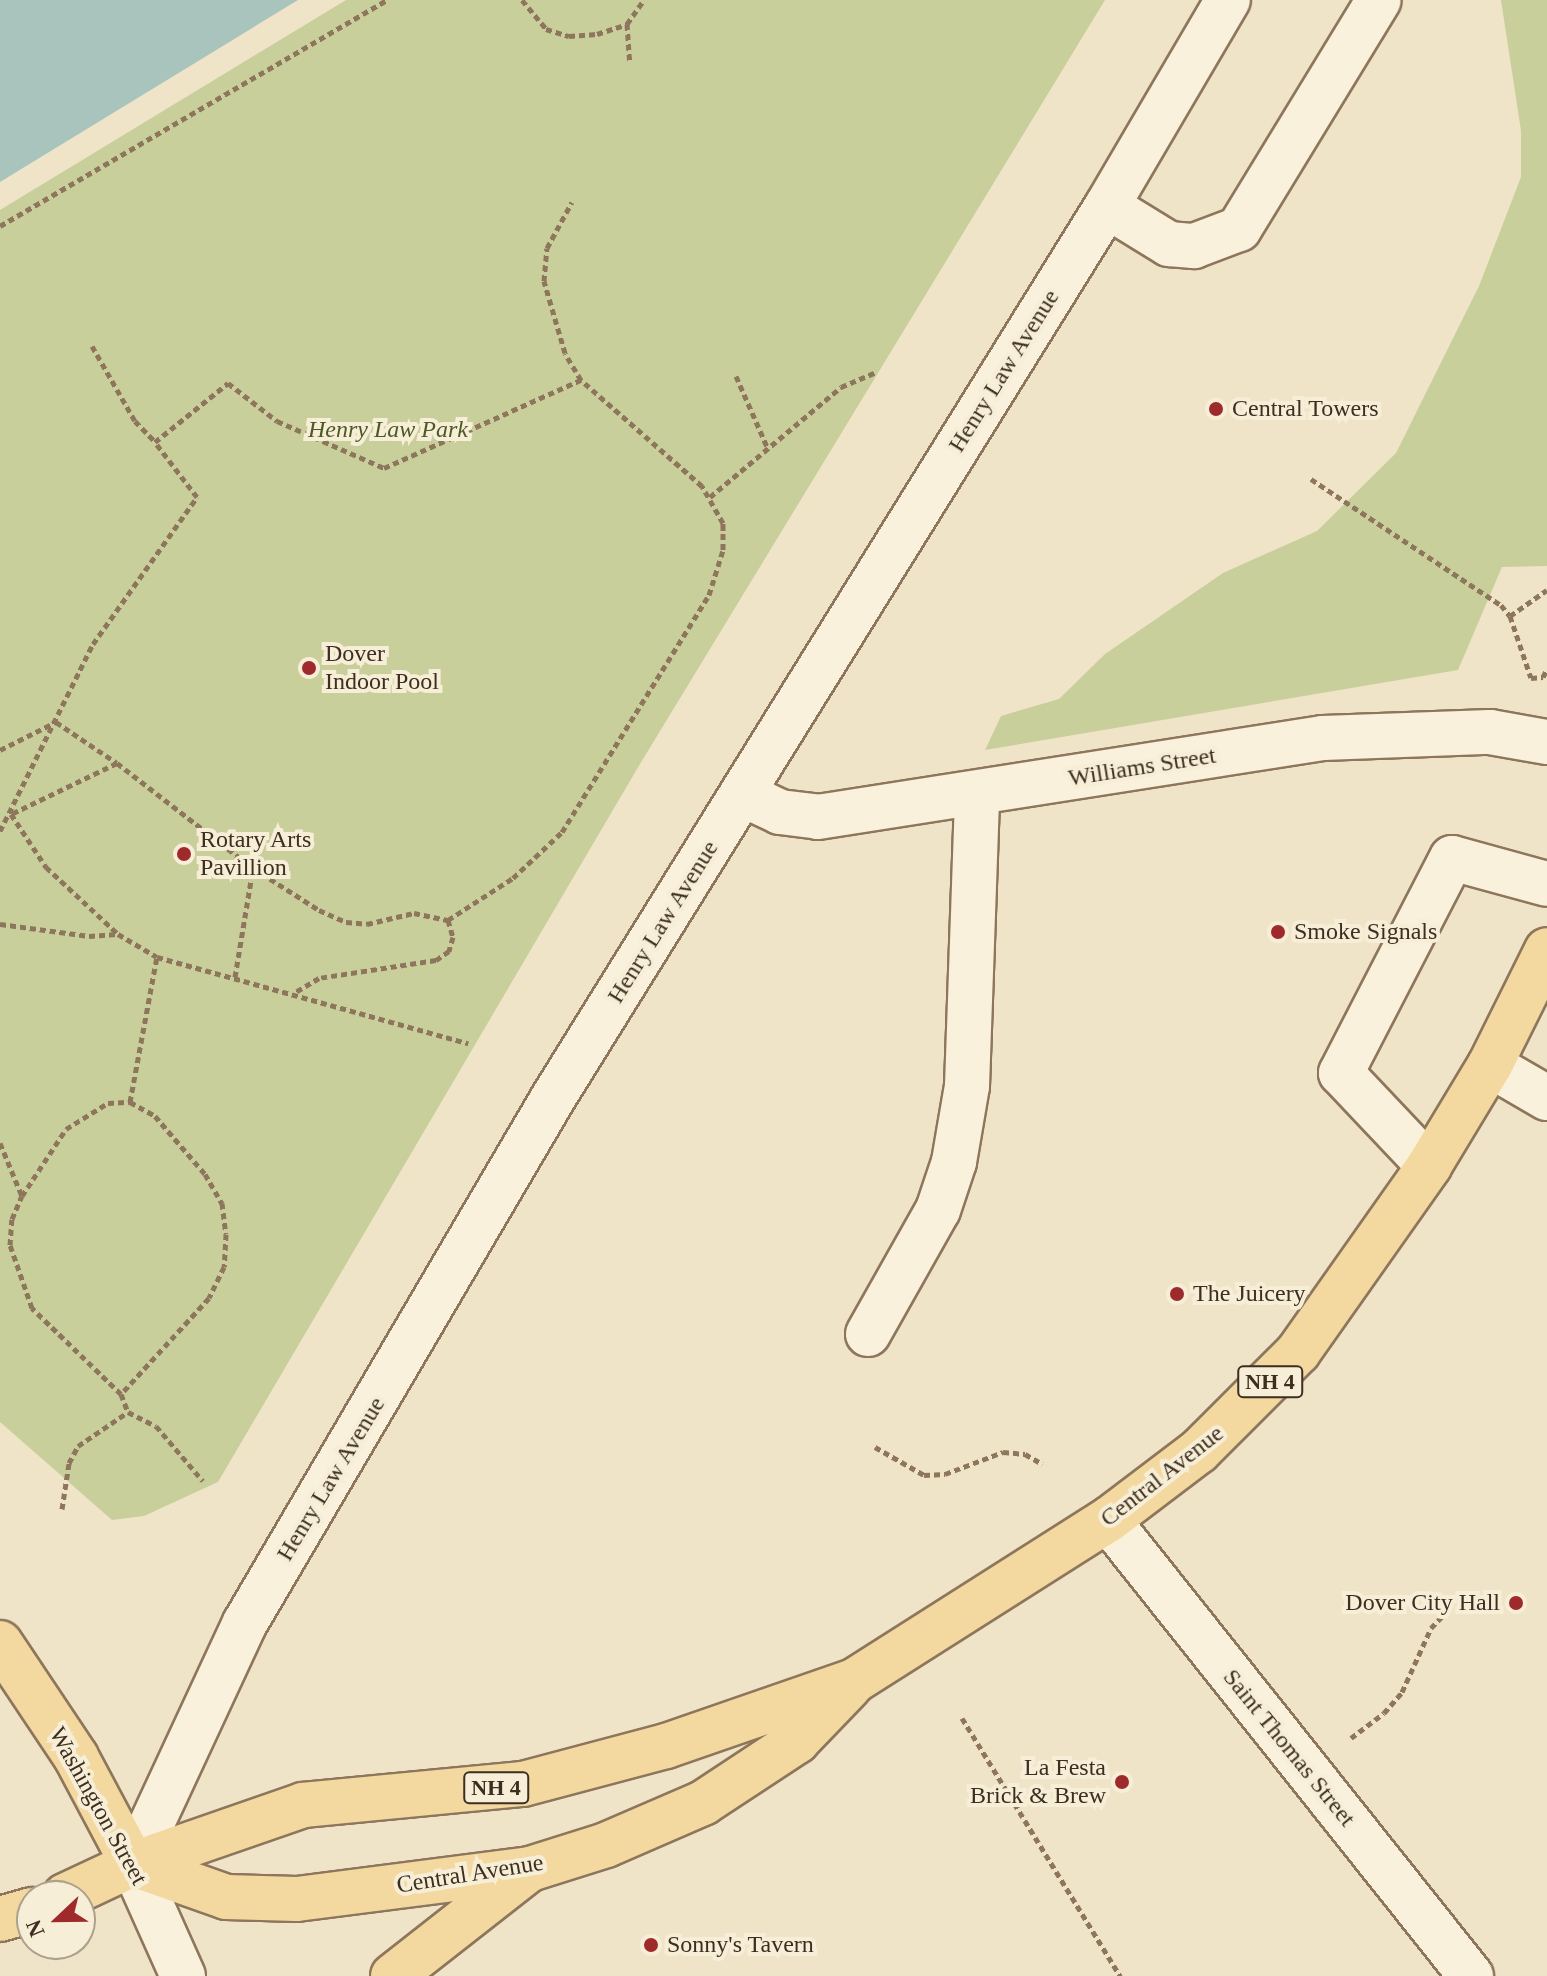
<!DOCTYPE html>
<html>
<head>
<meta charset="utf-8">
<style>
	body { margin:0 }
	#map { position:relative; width:1547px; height:1976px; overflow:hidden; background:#f0e4c8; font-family:Georgia,serif }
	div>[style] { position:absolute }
	.green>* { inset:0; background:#c9cf9b }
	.water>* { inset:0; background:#a9c4bc }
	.path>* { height:5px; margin-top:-2.5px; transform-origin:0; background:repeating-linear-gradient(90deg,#8d765c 0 6px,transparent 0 10px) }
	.roads { filter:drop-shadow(2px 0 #8d765c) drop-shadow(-2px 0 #8d765c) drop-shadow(0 2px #8d765c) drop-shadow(0 -2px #8d765c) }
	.minor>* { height:44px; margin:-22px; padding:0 22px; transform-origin:22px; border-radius:22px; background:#faf1dc }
	.major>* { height:44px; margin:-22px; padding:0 22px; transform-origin:22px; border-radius:22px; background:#f3d9a0 }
	.dots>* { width:22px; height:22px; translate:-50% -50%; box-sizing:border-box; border:4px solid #f7eed8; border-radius:50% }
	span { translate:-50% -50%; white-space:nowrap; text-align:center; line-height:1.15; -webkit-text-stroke:8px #f7eed8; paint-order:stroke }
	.shield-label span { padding:2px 6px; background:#f7eed8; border:2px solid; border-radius:6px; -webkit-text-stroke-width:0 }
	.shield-label { font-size:22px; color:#3d2e20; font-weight:700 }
	.street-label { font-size:24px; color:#3d2e20 }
	.poi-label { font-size:24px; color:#3d2e20 }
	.left { translate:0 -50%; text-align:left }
	.right { translate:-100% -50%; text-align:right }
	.park-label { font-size:24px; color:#4d5a26; font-style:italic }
	.north { position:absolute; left:16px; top:1880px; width:80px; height:80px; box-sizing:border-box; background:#f7eed8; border:2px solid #ada18e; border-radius:50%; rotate:248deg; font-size:22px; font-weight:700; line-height:32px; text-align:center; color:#3d2e20 }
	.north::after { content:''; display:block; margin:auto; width:28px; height:36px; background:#9e2a2b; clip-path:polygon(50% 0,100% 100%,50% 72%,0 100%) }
</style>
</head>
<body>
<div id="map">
	<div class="green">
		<i style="clip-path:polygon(346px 0,1105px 0,640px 764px,218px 1482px,144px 1516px,112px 1520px,0 1422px,0 210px)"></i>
		<i style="clip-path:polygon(1501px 0,1547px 0,1547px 566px,1502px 567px,1458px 670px,985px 750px,1001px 716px,1059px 699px,1105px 654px,1223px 573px,1317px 531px,1396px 453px,1479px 286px,1521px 177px,1521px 131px)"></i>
	</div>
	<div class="water">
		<i style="clip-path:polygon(0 0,298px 0,0 182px)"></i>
	</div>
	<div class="path">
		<i style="left:522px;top:0;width:38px;rotate:50deg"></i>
		<i style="left:546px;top:29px;width:24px;rotate:17deg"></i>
		<i style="left:569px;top:36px;width:28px;rotate:-4deg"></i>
		<i style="left:597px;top:34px;width:32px;rotate:-18deg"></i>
		<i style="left:627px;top:24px;width:29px;rotate:-55deg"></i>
		<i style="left:627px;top:24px;width:39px;rotate:86deg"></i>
		<i style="left:0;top:226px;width:447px;rotate:-30.3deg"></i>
		<i style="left:92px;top:346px;width:86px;rotate:60.2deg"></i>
		<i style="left:135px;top:421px;width:29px;rotate:46deg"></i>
		<i style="left:736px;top:376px;width:80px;rotate:66.3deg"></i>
		<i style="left:1311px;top:479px;width:228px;rotate:33.6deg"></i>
		<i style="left:1501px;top:605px;width:14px;rotate:51deg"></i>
		<i style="left:1510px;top:616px;width:65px;rotate:71.3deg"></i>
		<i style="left:1531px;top:678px;width:12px;rotate:-5deg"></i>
		<i style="left:1543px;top:677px;width:9px;rotate:-63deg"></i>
		<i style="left:710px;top:497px;width:171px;rotate:-40deg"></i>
		<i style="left:841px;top:387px;width:38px;rotate:-23deg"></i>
		<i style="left:1510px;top:616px;width:45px;rotate:-35.1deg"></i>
		<i style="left:0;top:750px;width:63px;rotate:-26.6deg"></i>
		<i style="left:56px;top:722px;width:73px;rotate:33.9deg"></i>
		<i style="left:117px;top:763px;width:118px;rotate:154.3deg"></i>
		<i style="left:11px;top:814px;width:64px;rotate:56.6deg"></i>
		<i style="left:46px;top:867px;width:98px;rotate:42.9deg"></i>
		<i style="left:118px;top:934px;width:45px;rotate:30.5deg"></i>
		<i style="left:157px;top:957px;width:323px;rotate:15.5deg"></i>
		<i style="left:117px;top:763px;width:172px;rotate:37.7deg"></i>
		<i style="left:253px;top:868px;width:78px;rotate:32.5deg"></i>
		<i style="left:319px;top:910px;width:30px;rotate:24deg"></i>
		<i style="left:346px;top:922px;width:21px;rotate:5deg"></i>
		<i style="left:367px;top:924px;width:48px;rotate:-13.2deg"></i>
		<i style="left:414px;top:913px;width:35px;rotate:12deg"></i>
		<i style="left:448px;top:920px;width:18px;rotate:74deg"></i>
		<i style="left:453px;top:937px;width:15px;rotate:106deg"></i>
		<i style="left:449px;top:951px;width:16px;rotate:145deg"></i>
		<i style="left:436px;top:960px;width:118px;rotate:171.3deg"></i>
		<i style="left:319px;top:978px;width:27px;rotate:149deg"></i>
		<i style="left:0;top:831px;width:209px;rotate:-63.6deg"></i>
		<i style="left:93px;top:644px;width:180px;rotate:-54.7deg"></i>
		<i style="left:197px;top:497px;width:69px;rotate:-127.4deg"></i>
		<i style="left:155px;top:442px;width:94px;rotate:-38.9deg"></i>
		<i style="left:228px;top:383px;width:62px;rotate:37.8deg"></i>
		<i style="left:277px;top:421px;width:117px;rotate:23.7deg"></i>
		<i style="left:384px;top:468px;width:216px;rotate:-24.1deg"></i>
		<i style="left:448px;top:920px;width:77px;rotate:-32.9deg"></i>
		<i style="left:513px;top:878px;width:67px;rotate:-43.2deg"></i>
		<i style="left:562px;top:832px;width:279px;rotate:-58.2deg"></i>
		<i style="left:709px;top:595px;width:47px;rotate:-72.7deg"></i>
		<i style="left:723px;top:550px;width:27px;rotate:-90deg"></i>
		<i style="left:723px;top:523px;width:43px;rotate:-119.6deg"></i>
		<i style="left:702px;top:486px;width:161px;rotate:-138.8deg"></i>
		<i style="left:581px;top:380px;width:31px;rotate:-121deg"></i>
		<i style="left:565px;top:353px;width:75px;rotate:-106.3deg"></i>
		<i style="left:544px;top:281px;width:33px;rotate:-85deg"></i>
		<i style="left:547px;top:248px;width:52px;rotate:-61.5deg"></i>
		<i style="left:0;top:924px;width:90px;rotate:7.7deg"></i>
		<i style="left:89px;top:936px;width:28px;rotate:-4deg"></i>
		<i style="left:235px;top:977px;width:110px;rotate:-80.6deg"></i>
		<i style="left:130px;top:1102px;width:147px;rotate:-79.5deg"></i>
		<i style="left:0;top:1143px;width:57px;rotate:67.5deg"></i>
		<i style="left:121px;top:1394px;width:124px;rotate:-136deg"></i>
		<i style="left:32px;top:1308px;width:67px;rotate:-109.2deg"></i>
		<i style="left:10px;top:1245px;width:26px;rotate:-86deg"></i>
		<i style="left:12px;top:1219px;width:25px;rotate:-67deg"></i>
		<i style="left:22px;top:1196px;width:80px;rotate:-56.7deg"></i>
		<i style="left:66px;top:1129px;width:49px;rotate:-31.8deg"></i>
		<i style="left:108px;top:1103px;width:22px;rotate:-3deg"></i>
		<i style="left:130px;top:1102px;width:29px;rotate:29deg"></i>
		<i style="left:155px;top:1116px;width:77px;rotate:49.2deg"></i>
		<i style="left:205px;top:1174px;width:34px;rotate:60deg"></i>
		<i style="left:222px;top:1203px;width:31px;rotate:83deg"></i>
		<i style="left:226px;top:1234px;width:33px;rotate:93deg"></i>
		<i style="left:224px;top:1267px;width:34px;rotate:116deg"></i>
		<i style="left:209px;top:1298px;width:130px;rotate:132.5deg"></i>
		<i style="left:121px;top:1394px;width:19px;rotate:69deg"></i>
		<i style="left:875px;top:1447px;width:56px;rotate:29.7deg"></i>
		<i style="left:924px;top:1475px;width:21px;rotate:-3deg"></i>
		<i style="left:945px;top:1474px;width:62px;rotate:-20.8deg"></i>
		<i style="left:1003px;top:1452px;width:22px;rotate:5deg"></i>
		<i style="left:1025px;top:1454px;width:20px;rotate:30deg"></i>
		<i style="left:62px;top:1509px;width:47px;rotate:-81.3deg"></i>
		<i style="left:69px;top:1463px;width:19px;rotate:-62deg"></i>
		<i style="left:78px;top:1446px;width:60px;rotate:-34.2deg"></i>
		<i style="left:128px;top:1412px;width:31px;rotate:27deg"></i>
		<i style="left:156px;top:1426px;width:72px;rotate:49.5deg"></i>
		<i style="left:962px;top:1718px;width:303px;rotate:58.5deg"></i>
		<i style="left:1351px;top:1738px;width:41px;rotate:-37.1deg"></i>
		<i style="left:1384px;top:1713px;width:28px;rotate:-49deg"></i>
		<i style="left:1402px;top:1692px;width:70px;rotate:-65.6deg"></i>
		<i style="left:1431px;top:1628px;width:28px;rotate:-46deg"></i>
	</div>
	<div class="roads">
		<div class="minor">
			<i style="left:1107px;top:206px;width:73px;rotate:31.5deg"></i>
			<i style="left:1169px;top:244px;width:25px;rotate:5deg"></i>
			<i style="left:1194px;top:246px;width:48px;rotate:-20.7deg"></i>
			<i style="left:1239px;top:229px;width:268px;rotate:-58.6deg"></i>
			<i style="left:742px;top:794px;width:42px;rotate:25.3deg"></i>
			<i style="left:780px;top:812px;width:38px;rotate:7deg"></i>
			<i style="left:818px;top:817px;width:511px;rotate:-8.89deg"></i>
			<i style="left:1323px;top:738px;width:167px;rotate:-2.1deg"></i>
			<i style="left:1490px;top:732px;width:58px;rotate:10deg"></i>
			<i style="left:1490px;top:1065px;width:66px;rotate:30.1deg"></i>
			<i style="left:1429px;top:1166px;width:128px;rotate:-133.4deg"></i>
			<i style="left:1341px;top:1073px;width:242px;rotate:-62.7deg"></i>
			<i style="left:1452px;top:858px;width:98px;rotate:15.3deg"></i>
			<i style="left:868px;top:1334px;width:142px;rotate:-60.6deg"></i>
			<i style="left:938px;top:1210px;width:51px;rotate:-71.6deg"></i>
			<i style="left:954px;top:1162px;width:77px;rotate:-80.3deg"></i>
			<i style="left:967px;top:1086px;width:293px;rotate:-88deg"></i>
			<i style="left:1108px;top:1520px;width:583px;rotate:51.48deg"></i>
			<i style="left:183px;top:1976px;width:123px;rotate:-114.1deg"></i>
			<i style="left:133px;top:1864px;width:266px;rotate:-65.1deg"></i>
			<i style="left:245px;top:1623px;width:609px;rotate:-59.6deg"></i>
			<i style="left:553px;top:1098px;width:1050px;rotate:-58.16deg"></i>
			<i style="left:1107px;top:206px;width:239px;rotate:-59.6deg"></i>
		</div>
		<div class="major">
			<i style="left:0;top:1643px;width:137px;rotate:56.3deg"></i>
			<i style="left:76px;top:1757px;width:121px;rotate:62deg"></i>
			<i style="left:133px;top:1864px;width:99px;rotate:19.5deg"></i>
			<i style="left:226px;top:1897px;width:71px;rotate:1.6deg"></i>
			<i style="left:297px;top:1899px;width:235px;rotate:-7.3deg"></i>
			<i style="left:530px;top:1869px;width:80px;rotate:-17.5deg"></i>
			<i style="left:606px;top:1845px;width:106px;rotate:-23.4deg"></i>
			<i style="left:703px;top:1803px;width:113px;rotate:-33.4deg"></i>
			<i style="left:797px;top:1741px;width:75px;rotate:-46.1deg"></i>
			<i style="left:65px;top:1896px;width:75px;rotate:-25.2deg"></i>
			<i style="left:133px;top:1864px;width:180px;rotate:-19.1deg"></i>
			<i style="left:303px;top:1805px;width:221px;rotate:-5.5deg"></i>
			<i style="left:523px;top:1784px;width:148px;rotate:-14.9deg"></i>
			<i style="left:666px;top:1746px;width:199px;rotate:-19.1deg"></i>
			<i style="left:854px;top:1681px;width:301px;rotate:-32.4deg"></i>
			<i style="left:1108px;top:1520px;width:114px;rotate:-37.2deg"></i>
			<i style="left:1199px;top:1451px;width:140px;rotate:-45deg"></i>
			<i style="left:1298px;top:1352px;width:228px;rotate:-54.8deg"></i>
			<i style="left:1429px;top:1166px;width:118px;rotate:-58.9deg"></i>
			<i style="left:1490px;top:1065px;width:128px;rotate:-63.6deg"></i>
			<i style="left:0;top:1919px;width:33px;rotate:-16deg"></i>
			<i style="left:393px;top:1976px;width:172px;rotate:-38.1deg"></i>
		</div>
	</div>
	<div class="dots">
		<i style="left:1216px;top:409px;background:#9e2a2b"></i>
		<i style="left:309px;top:668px;background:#9e2a2b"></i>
		<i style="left:184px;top:854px;background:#9e2a2b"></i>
		<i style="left:1278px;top:932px;background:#9e2a2b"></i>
		<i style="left:1177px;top:1294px;background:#9e2a2b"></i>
		<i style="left:1516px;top:1603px;background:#9e2a2b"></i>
		<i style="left:1122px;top:1782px;background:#9e2a2b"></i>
		<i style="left:651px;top:1945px;background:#9e2a2b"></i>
	</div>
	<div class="shield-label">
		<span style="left:1270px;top:1382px">NH 4</span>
		<span style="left:496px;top:1788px">NH 4</span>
	</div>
	<div class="street-label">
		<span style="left:1004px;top:371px;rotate:-58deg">Henry Law Avenue</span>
		<span style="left:1142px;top:767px;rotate:-9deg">Williams Street</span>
		<span style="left:663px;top:922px;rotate:-58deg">Henry Law Avenue</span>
		<span style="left:1162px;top:1476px;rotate:-38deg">Central Avenue</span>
		<span style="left:331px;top:1479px;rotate:-59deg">Henry Law Avenue</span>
		<span style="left:1289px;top:1748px;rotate:51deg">Saint Thomas Street</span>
		<span style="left:98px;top:1806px;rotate:61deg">Washington Street</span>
		<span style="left:470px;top:1874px;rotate:-9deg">Central Avenue</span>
	</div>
	<div class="poi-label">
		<span class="left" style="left:1232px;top:409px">Central Towers</span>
		<span class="left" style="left:325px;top:668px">Dover<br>Indoor Pool</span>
		<span class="left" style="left:200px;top:854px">Rotary Arts<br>Pavillion</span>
		<span class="left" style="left:1294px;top:932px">Smoke Signals</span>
		<span class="left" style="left:1193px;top:1294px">The Juicery</span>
		<span class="right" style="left:1500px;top:1603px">Dover City Hall</span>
		<span class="right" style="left:1106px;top:1782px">La Festa<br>Brick &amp; Brew</span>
		<span class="left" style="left:667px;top:1945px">Sonny's Tavern</span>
	</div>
	<div class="park-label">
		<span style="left:388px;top:430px">Henry Law Park</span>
	</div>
	<div class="north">N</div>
</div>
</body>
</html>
